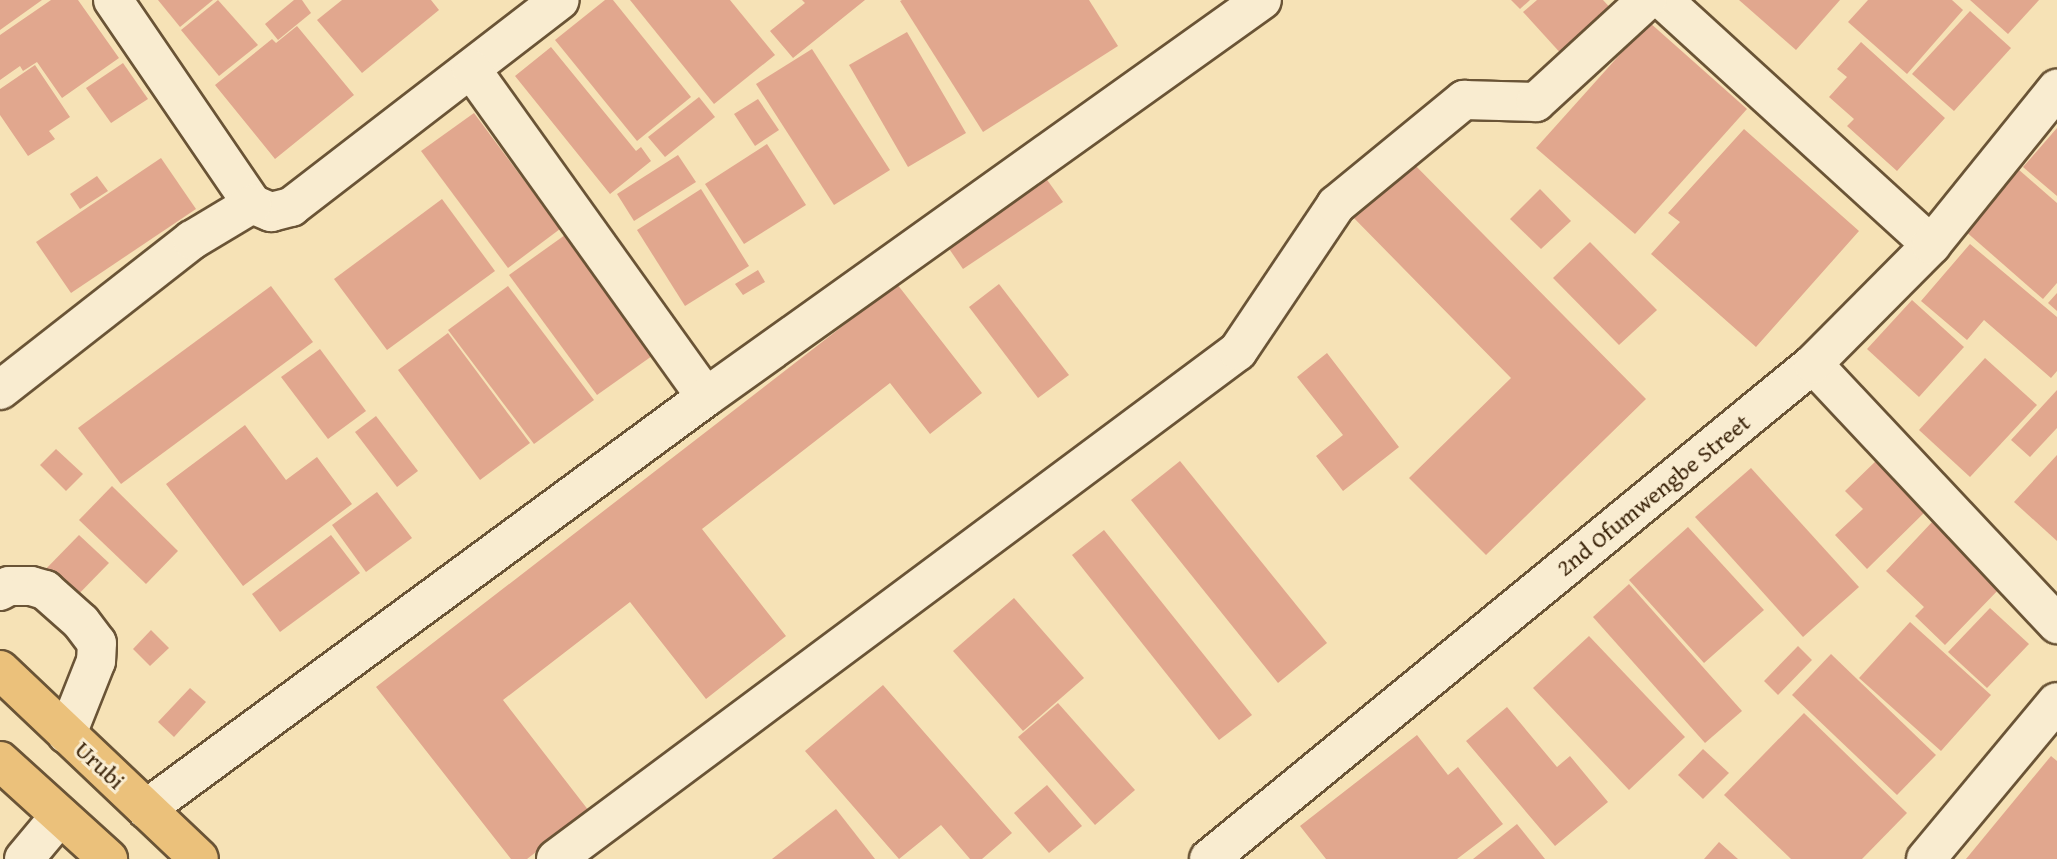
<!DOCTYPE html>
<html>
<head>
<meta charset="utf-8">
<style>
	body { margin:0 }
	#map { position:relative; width:2057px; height:859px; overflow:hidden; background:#f6e2b6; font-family:"Gentium Book Plus",serif }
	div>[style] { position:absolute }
	.building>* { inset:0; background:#e1a78e }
	.roads { filter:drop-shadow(2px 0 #6a5436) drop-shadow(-2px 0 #6a5436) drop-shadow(0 2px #6a5436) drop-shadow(0 -2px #6a5436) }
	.minor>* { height:38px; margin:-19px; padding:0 19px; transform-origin:19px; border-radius:19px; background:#f9ecd0 }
	.highway>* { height:38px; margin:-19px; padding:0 19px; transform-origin:19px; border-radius:19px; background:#ebc17b }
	span { translate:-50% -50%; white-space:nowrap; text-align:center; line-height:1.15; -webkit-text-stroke:6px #f9ecd0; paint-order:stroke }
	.street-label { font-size:24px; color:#3c250b }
</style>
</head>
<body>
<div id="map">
	<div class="building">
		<i style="clip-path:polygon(0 0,42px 0,0 30px)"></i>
		<i style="clip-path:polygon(51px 0,78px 0,119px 58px,62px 98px,37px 62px,23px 71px,20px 66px,0 80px,0 35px)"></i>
		<i style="clip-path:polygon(158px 0,213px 0,180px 27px)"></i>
		<i style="clip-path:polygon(218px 0,258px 45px,219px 76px,181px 30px)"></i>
		<i style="clip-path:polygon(294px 0,302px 0,311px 13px,278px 40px,265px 24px)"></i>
		<i style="clip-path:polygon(342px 0,431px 0,439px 10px,362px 73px,317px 20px)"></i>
		<i style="clip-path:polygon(605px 0,613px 0,691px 97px,637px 141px,555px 40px)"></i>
		<i style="clip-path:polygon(630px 0,730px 0,775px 55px,714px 104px)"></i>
		<i style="clip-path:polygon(802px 0,865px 0,793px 58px,770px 31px,805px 3px)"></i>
		<i style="clip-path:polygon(902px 0,1089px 0,1118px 46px,983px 132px,900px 1px)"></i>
		<i style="clip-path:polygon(1511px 0,1530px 0,1520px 9px)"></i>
		<i style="clip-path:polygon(1537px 0,1603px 0,1615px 13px,1564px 57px,1523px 12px)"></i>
		<i style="clip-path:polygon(1739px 0,1840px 0,1796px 50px)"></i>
		<i style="clip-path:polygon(1868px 0,1952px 0,1963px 10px,1907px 74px,1848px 22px)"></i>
		<i style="clip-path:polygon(1970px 0,2039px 0,2008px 34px)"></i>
		<i style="clip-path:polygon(1970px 11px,2011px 48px,1954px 111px,1912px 74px)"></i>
		<i style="clip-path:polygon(1649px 22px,1747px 109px,1635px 234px,1536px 148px)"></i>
		<i style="clip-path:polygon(297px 26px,354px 95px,275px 159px,215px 85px,272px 39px,276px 43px)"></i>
		<i style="clip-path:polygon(907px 32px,966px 133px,908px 167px,849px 65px)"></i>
		<i style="clip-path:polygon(1861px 42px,1945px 118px,1897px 171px,1847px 126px,1854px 119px,1829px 97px,1847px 77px,1837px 69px)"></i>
		<i style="clip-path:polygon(551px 47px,636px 151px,641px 147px,651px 161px,610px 194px,515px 76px)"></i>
		<i style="clip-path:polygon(812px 49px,890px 170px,834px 205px,756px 84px)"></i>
		<i style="clip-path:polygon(123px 63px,148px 99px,111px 123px,86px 88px)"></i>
		<i style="clip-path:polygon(35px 65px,70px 117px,49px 131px,55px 139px,28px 156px,0 115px,0 89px)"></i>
		<i style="clip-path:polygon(699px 97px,715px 117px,665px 157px,648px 137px)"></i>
		<i style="clip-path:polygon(758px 99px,779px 130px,755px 146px,734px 114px)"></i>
		<i style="clip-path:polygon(474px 113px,560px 229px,508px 268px,421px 151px)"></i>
		<i style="clip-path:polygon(2057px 128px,2057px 196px,2023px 167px)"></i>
		<i style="clip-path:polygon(1744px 129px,1859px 231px,1756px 347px,1651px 254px,1680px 222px,1668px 213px)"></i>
		<i style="clip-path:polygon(767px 144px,806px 205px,744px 244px,705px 184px)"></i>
		<i style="clip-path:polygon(1404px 154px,1646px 399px,1486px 555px,1409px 478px,1511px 378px,1347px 211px)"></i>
		<i style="clip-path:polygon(678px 155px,696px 182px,634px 221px,617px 194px)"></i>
		<i style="clip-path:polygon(161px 158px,196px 209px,71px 293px,36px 242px)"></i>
		<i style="clip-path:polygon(2018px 169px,2057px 203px,2057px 283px,2043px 299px,1964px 230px)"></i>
		<i style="clip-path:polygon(1040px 170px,1063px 202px,963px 269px,941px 237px)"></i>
		<i style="clip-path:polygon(97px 176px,108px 191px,80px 209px,70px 194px)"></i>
		<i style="clip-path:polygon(701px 189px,749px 266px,685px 306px,637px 230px)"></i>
		<i style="clip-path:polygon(1540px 189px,1571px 221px,1541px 249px,1510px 219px)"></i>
		<i style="clip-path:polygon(442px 199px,495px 271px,387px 350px,334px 279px)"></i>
		<i style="clip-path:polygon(565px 235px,652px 356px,597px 395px,509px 275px)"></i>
		<i style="clip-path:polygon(1590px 242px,1657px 310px,1619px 345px,1553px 278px)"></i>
		<i style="clip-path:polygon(1970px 244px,2057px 317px,2057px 371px,2051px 378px,1984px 320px,1967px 340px,1921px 301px)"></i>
		<i style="clip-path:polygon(758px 270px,765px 282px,743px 295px,735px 284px)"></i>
		<i style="clip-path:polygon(897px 284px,982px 393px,930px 434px,890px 383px,702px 529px,786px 636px,706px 699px,630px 602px,503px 700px,589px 811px,527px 859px,511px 859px,376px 687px)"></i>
		<i style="clip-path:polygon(999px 284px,1069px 375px,1038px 398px,969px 307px)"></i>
		<i style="clip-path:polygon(271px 286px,313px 342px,121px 484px,78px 428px)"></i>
		<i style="clip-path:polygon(508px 286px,594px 400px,534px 444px,448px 330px)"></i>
		<i style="clip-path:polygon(2057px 293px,2057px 311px,2048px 303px)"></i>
		<i style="clip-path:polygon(1912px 300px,1964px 347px,1919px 397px,1867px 349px)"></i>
		<i style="clip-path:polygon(448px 333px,530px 443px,480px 480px,398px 370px)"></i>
		<i style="clip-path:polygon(320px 349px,366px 411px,328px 439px,281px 377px)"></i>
		<i style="clip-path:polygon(1327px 353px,1399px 447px,1343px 491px,1316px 456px,1343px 435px,1297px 377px)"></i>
		<i style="clip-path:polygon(1985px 358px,2037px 405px,1970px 477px,1919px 430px)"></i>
		<i style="clip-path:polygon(2057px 390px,2057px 428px,2030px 457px,2011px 440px)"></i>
		<i style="clip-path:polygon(376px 416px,418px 471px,397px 487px,355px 432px)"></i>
		<i style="clip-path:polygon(245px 425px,286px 480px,317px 457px,352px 504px,243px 586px,166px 484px)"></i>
		<i style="clip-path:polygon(56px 449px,83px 474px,66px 491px,40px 465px)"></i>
		<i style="clip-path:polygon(2057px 455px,2057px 541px,2014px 502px)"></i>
		<i style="clip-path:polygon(1880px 457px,1930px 507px,1867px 569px,1835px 535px,1863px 509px,1845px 491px)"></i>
		<i style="clip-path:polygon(1180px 461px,1327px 643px,1278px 683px,1131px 500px)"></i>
		<i style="clip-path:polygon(1751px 468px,1859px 587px,1803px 637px,1695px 517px)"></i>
		<i style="clip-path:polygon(112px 486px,178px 551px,146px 584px,79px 520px)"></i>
		<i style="clip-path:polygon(377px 492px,412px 538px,366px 572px,332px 525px)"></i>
		<i style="clip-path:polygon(1933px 521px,2002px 586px,1945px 645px,1915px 616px,1924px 607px,1886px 571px)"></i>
		<i style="clip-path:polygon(1688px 527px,1764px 610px,1704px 663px,1629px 580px)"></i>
		<i style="clip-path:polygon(1104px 530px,1252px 715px,1219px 740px,1072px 555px)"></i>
		<i style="clip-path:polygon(79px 535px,109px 563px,69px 604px,39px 576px)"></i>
		<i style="clip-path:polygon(331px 535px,360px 573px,280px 632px,252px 594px)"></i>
		<i style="clip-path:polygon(1629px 584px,1742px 711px,1705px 743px,1593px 617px)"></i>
		<i style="clip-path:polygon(1014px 598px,1084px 678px,1023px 731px,953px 651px)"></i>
		<i style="clip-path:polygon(1990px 608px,2029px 644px,1987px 688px,1948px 652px)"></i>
		<i style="clip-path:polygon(1910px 622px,1991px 695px,1941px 751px,1859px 678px)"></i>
		<i style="clip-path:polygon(151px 630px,169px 648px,150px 666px,133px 649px)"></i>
		<i style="clip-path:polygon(1589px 636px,1685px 737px,1629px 790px,1533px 688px)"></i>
		<i style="clip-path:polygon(1798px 646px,1812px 660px,1778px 695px,1764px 681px)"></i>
		<i style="clip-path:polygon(1831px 654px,1936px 755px,1897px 795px,1792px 695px)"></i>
		<i style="clip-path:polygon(883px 685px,1012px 833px,982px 859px,970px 859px,941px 825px,899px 859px,805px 751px)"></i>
		<i style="clip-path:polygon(190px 688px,206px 702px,174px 737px,158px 722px)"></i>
		<i style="clip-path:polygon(1058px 703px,1135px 790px,1095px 825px,1018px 737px)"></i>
		<i style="clip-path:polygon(1507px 707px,1557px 767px,1570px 756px,1608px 802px,1555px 846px,1466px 741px)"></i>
		<i style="clip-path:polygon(1804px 713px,1907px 813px,1862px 859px,1791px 859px,1724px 795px)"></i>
		<i style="clip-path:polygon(1417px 735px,1448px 775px,1458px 767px,1503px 824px,1457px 859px,1326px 859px,1300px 826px)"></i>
		<i style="clip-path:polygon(1703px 749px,1729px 773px,1703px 799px,1678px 775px)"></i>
		<i style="clip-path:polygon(2051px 756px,2057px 761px,2057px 859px,1966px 859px)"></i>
		<i style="clip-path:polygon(1047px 785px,1082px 826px,1049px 853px,1014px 813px)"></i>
		<i style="clip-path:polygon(836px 809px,875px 859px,772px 859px)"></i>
		<i style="clip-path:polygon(1517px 824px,1545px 859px,1473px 859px)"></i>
		<i style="clip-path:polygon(1719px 842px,1738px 859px,1704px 859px)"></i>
	</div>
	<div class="roads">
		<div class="minor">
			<i style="left:113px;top:0;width:247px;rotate:55.7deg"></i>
			<i style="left:252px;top:204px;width:21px;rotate:23deg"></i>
			<i style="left:271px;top:212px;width:21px;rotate:-14deg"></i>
			<i style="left:291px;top:207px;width:339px;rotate:-37.6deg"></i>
			<i style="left:1663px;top:0;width:363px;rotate:42.4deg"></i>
			<i style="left:471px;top:69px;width:403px;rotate:54.4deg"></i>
			<i style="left:1813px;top:364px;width:357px;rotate:46.8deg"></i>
			<i style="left:0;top:390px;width:244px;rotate:-38deg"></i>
			<i style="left:192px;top:240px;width:70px;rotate:-31deg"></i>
			<i style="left:0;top:591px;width:10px;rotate:-29deg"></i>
			<i style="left:9px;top:586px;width:22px"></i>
			<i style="left:31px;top:586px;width:15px;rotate:16deg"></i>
			<i style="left:45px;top:590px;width:48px;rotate:41.6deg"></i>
			<i style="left:81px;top:622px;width:26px;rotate:53deg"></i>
			<i style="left:97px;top:643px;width:18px;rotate:93deg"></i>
			<i style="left:96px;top:661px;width:79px;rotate:111.7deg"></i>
			<i style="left:146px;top:809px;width:695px;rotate:-36.34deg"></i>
			<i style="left:706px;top:397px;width:683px;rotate:-35.53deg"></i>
			<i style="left:24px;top:859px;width:56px;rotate:-50.1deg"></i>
			<i style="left:556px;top:859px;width:850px;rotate:-36.68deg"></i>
			<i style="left:1238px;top:351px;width:176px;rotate:-56.1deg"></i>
			<i style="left:1336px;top:205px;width:166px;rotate:-39.4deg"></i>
			<i style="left:1464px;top:100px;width:72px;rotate:1.6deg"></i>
			<i style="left:1536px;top:102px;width:151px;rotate:-42.6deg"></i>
			<i style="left:1209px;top:859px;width:781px;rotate:-39.34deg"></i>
			<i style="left:1813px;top:364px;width:168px;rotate:-45.2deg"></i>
			<i style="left:1931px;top:245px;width:201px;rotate:-51.1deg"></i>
			<i style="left:1926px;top:859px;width:204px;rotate:-50.2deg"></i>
		</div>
		<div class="highway">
			<i style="left:0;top:670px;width:274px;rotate:43.5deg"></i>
			<i style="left:0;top:761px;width:146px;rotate:42.2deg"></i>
		</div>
	</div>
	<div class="street-label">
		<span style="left:1653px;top:495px;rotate:-39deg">2nd Ofumwengbe Street</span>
		<span style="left:100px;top:765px;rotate:43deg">Urubi</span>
	</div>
</div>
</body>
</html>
